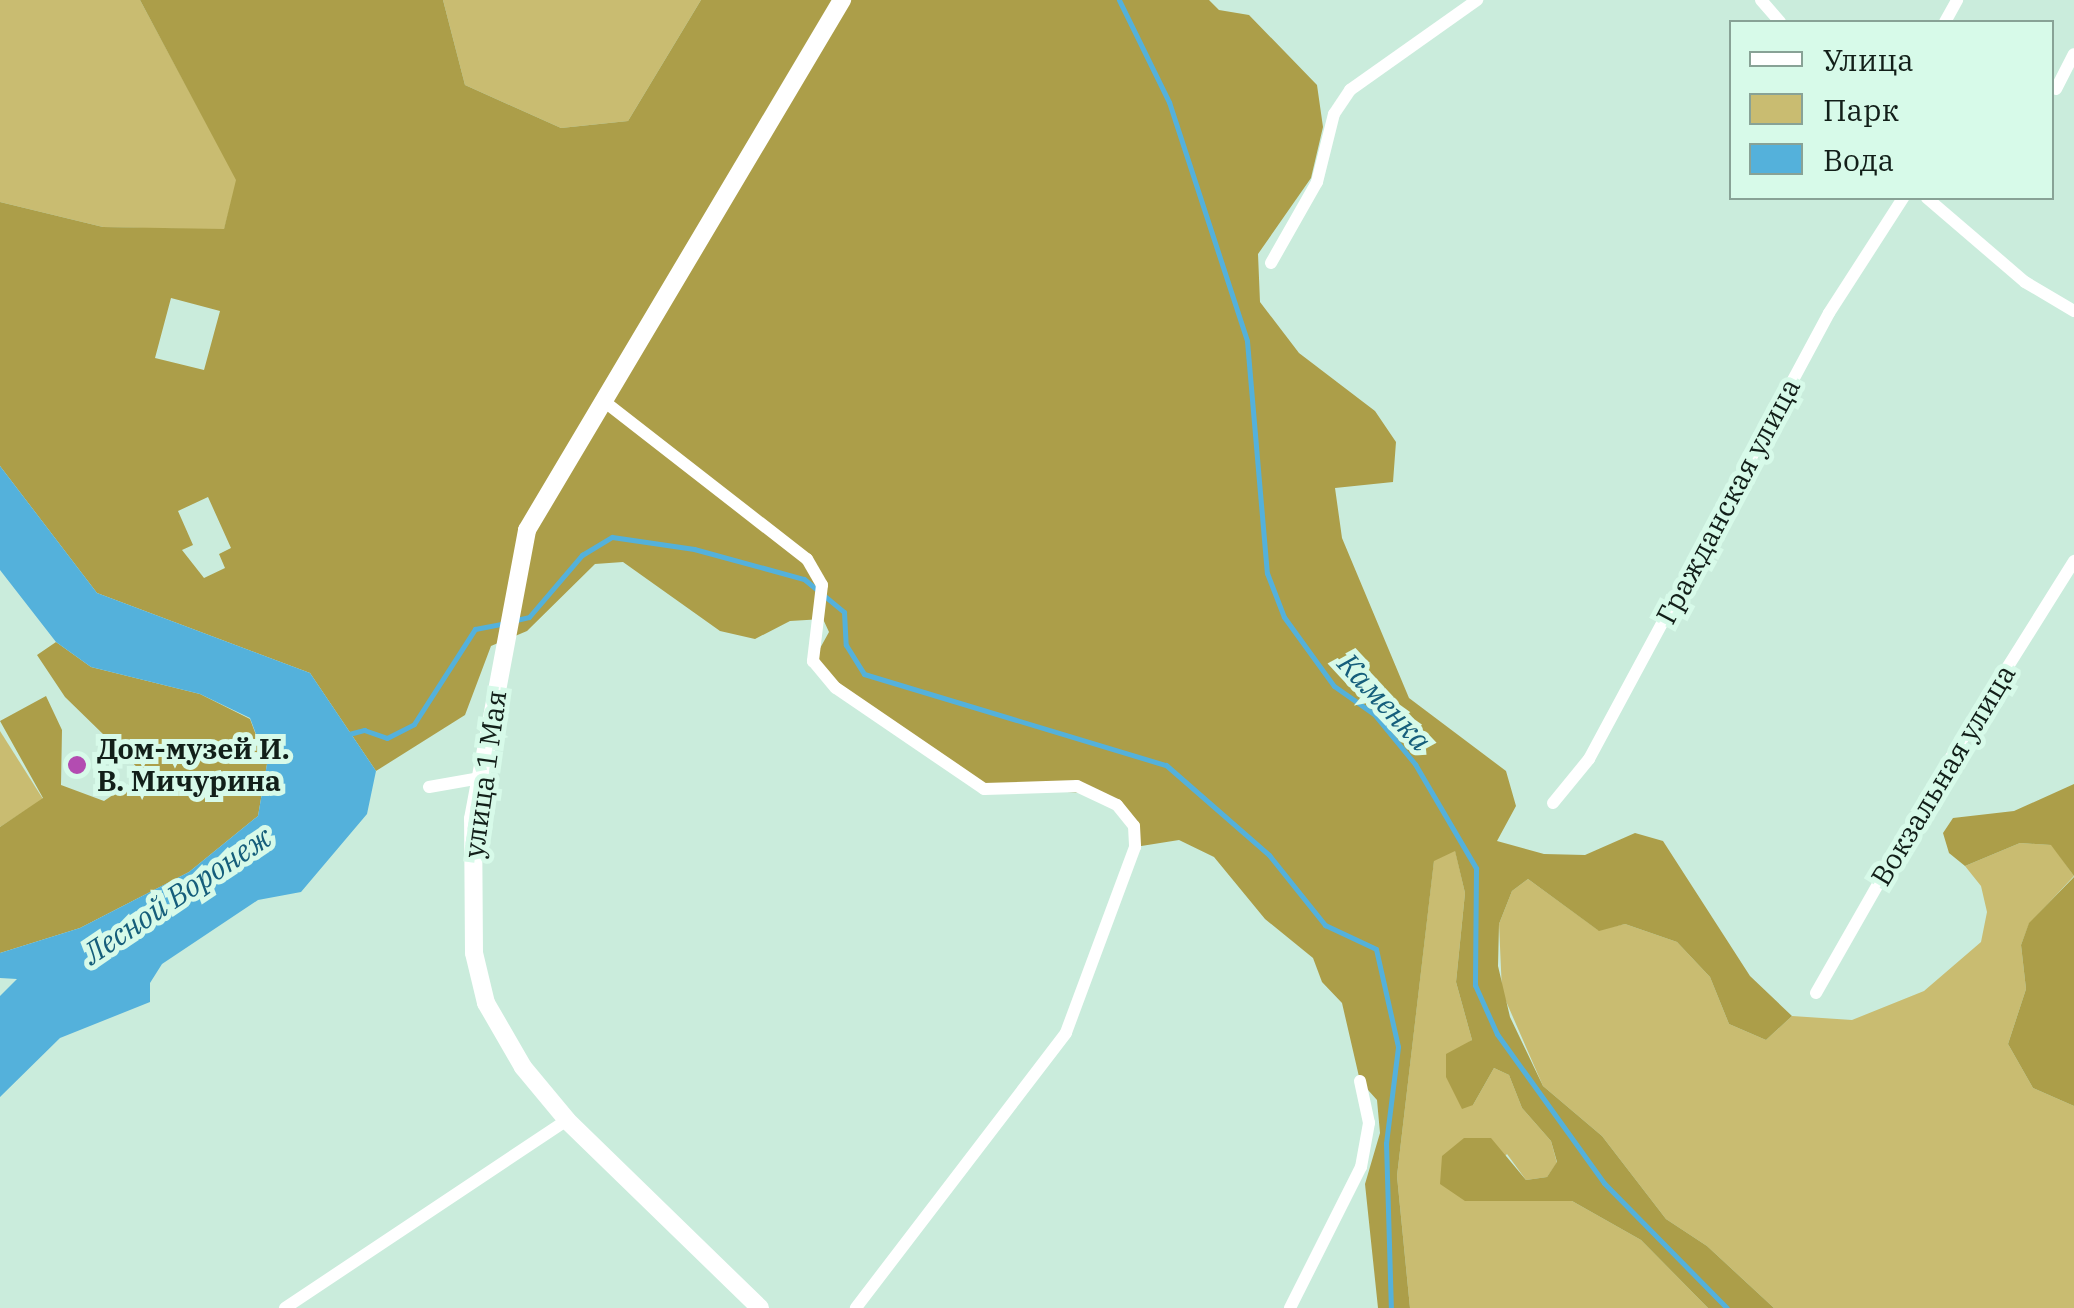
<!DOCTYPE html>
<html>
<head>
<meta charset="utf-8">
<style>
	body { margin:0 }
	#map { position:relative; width:2074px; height:1308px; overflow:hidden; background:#caecdc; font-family:"IBM Plex Serif",serif }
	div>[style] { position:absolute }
	.green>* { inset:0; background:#c9bc71 }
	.forest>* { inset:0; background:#ac9e49 }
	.water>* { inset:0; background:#54b1db }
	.stream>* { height:5px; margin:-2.5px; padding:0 2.5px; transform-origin:2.5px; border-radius:2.5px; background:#54b1db }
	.minor>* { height:12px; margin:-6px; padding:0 6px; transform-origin:6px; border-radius:6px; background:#fff }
	.tertiary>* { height:18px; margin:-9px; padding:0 9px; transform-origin:9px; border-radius:9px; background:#fff }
	.dots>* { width:28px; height:28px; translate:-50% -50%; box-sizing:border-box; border:5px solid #d7fae9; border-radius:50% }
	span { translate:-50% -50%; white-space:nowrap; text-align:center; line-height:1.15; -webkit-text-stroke:10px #d7fae9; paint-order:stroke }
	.street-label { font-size:28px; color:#121f19 }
	.poi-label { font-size:28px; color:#121f19; font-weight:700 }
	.left { translate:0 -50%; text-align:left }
	.water-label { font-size:30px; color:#155e7b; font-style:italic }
	.legend { position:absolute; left:1729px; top:20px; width:325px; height:180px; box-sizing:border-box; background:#d7fae9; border:2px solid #88a296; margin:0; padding:12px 18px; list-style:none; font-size:30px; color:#121f19 }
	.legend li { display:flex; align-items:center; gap:20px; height:50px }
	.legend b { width:50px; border:2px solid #88a296 }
</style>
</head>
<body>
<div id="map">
	<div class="green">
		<i style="clip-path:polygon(0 0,140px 0,237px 180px,224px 230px,103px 227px,0 202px)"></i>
		<i style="clip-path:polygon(443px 0,701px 0,628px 121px,561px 128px,465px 85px)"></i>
		<i style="clip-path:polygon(0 731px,43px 799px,0 827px)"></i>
		<i style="clip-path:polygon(2020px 843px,2052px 845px,2074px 876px,2029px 924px,2021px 945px,2026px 989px,2008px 1044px,2033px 1088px,2074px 1106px,2074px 1308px,1774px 1308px,1707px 1246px,1666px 1219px,1602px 1136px,1543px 1086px,1502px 992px,1499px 924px,1512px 891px,1528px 879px,1598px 930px,1625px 924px,1677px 942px,1710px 977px,1729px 1024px,1766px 1040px,1792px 1016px,1852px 1020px,1924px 991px,1981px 942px,1987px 912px,1981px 886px,1965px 866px)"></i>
		<i style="clip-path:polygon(1455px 850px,1465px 893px,1456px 982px,1472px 1040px,1461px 1048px,1473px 1105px,1494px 1068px,1509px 1075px,1522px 1108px,1551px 1141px,1557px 1163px,1547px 1177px,1526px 1180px,1507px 1154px,1465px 1201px,1572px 1201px,1641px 1240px,1708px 1308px,1410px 1308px,1397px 1176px,1434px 860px)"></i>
	</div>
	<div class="forest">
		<i style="clip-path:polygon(evenodd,140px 0,443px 0,465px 85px,561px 128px,628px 121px,701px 0,1209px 0,1219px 10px,1249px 15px,1317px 85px,1323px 127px,1311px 178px,1258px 254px,1260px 302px,1299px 353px,1375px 411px,1396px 442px,1393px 482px,1335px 488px,1342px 538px,1409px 698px,1506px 771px,1516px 806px,1497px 841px,1544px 854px,1585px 855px,1635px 833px,1663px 841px,1750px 976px,1792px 1016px,1766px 1040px,1729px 1024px,1710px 977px,1677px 942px,1625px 924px,1599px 931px,1528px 879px,1512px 891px,1499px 924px,1498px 966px,1510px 1017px,1543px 1086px,1602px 1136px,1666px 1219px,1707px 1246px,1774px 1308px,1708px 1308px,1641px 1240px,1572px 1201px,1465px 1201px,1440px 1184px,1442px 1156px,1464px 1138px,1491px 1138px,1526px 1180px,1547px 1177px,1557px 1162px,1551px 1141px,1522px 1108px,1509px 1075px,1494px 1068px,1473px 1105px,1462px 1109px,1446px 1077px,1446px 1054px,1472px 1040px,1456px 982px,1465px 893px,1455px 851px,1434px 861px,1397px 1176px,1410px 1308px,1378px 1308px,1365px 1184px,1380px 1133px,1377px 1100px,1360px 1081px,1342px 1003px,1322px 982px,1313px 958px,1265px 919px,1214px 857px,1179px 840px,1135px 847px,1134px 826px,1096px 793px,984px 789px,836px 688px,813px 661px,829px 632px,823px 619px,790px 621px,755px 639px,720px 631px,623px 562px,595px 564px,527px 631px,491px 646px,465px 715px,376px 771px,310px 673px,97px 593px,0 466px,0 202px,103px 227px,224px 229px,236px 180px,140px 0,171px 298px,220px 311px,204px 370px,155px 358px,171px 298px,140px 0,208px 497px,231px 548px,219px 554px,225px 568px,204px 578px,182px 550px,193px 545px,178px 511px,208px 497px)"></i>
		<i style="clip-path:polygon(56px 642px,91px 667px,200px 694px,250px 719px,267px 764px,258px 816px,189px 872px,80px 928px,0 953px,0 827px,43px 798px,0 721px,46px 696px,62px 730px,61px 785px,104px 801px,144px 774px,65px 697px,37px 655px)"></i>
		<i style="clip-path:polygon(2074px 784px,2074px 876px,2051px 845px,2020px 843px,1965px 866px,1949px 853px,1943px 833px,1953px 818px,2014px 811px)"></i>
		<i style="clip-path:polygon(2074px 877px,2074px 1106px,2033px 1088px,2008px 1044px,2026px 989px,2021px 945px,2029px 923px)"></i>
	</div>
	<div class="water">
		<i style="clip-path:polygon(0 466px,97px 593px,310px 673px,376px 771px,367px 814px,301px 892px,258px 900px,162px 964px,150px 983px,150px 1002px,60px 1038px,0 1097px,0 996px,17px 979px,0 978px,0 953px,80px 928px,189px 872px,258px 816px,267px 764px,250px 718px,200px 694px,91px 667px,56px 642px,0 570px)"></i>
	</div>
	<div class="stream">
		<i style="left:1119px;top:0;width:114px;rotate:63.9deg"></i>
		<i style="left:1169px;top:102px;width:251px;rotate:71.9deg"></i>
		<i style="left:1247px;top:341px;width:233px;rotate:85.1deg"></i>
		<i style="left:1267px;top:573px;width:47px;rotate:68.9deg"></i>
		<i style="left:1284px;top:617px;width:85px;rotate:54.1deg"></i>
		<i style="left:1334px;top:686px;width:49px;rotate:35deg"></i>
		<i style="left:1374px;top:714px;width:65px;rotate:50.6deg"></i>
		<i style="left:1415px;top:764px;width:121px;rotate:59.6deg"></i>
		<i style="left:1476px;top:868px;width:117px;rotate:90.5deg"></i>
		<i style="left:1475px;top:985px;width:54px;rotate:65.8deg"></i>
		<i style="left:1497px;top:1034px;width:183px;rotate:54.3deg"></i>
		<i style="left:1604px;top:1183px;width:175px;rotate:45.5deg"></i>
		<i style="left:516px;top:620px;width:13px;rotate:-13deg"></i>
		<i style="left:529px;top:617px;width:82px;rotate:-49.5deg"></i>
		<i style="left:582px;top:555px;width:35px;rotate:-31deg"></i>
		<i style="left:612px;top:537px;width:83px;rotate:8.3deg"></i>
		<i style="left:694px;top:549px;width:114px;rotate:15.3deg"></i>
		<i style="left:804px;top:579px;width:52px;rotate:39.5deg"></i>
		<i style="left:844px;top:612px;width:33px;rotate:87deg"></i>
		<i style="left:846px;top:645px;width:34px;rotate:58deg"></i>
		<i style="left:864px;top:674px;width:315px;rotate:16.8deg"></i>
		<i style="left:1166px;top:765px;width:137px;rotate:41.1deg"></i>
		<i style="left:1269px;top:855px;width:90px;rotate:51.3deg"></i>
		<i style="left:1325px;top:925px;width:56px;rotate:25.2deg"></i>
		<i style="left:1376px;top:949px;width:100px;rotate:77.3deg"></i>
		<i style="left:1398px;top:1047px;width:97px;rotate:97.1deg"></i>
		<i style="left:1386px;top:1143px;width:165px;rotate:88.3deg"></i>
		<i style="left:349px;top:734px;width:16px;rotate:-15deg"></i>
		<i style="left:364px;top:730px;width:24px;rotate:19deg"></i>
		<i style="left:387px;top:738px;width:30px;rotate:-27deg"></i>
		<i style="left:414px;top:724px;width:113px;rotate:-57.3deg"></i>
		<i style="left:475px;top:629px;width:31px;rotate:-11deg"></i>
	</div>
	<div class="minor">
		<i style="left:1761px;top:0;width:29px;rotate:49deg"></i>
		<i style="left:1945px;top:22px;width:25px;rotate:-61deg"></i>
		<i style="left:2056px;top:89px;width:39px;rotate:-63deg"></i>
		<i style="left:1927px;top:198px;width:129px;rotate:40.6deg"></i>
		<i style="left:2025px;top:282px;width:57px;rotate:30.6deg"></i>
		<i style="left:1271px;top:263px;width:93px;rotate:-60.4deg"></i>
		<i style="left:1317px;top:182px;width:70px;rotate:-76deg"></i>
		<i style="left:1334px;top:114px;width:29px;rotate:-56deg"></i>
		<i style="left:1350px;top:90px;width:156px;rotate:-35.3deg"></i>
		<i style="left:605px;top:402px;width:256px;rotate:37.9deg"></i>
		<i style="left:807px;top:559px;width:30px;rotate:60deg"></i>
		<i style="left:822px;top:585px;width:77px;rotate:96.8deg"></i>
		<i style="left:813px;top:661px;width:35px;rotate:50deg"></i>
		<i style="left:836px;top:688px;width:179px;rotate:34.3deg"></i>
		<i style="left:984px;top:789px;width:93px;rotate:-1.8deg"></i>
		<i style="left:1077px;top:786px;width:44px;rotate:25.4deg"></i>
		<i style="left:1117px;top:805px;width:27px;rotate:51deg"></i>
		<i style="left:1134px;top:826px;width:21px;rotate:87deg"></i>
		<i style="left:1135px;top:847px;width:198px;rotate:110.4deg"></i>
		<i style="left:1066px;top:1033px;width:346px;rotate:127.4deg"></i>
		<i style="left:429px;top:787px;width:52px;rotate:-10deg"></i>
		<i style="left:1553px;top:803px;width:57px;rotate:-50.7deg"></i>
		<i style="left:1589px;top:759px;width:506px;rotate:-61.71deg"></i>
		<i style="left:1829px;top:313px;width:137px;rotate:-57.2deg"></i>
		<i style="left:1816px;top:993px;width:257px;rotate:-60.3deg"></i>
		<i style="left:1943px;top:770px;width:247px;rotate:-57.9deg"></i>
		<i style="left:285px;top:1308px;width:339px;rotate:-33.7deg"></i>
		<i style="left:1290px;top:1308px;width:158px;rotate:-63.3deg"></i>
		<i style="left:1361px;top:1167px;width:45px;rotate:-79.7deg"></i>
		<i style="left:1369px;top:1123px;width:43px;rotate:-102.1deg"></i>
	</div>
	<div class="tertiary">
		<i style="left:760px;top:1308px;width:269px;rotate:-135.8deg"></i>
		<i style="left:567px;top:1120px;width:69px;rotate:-129.7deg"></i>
		<i style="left:523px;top:1067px;width:74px;rotate:-120deg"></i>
		<i style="left:486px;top:1003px;width:51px;rotate:-103.5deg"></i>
		<i style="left:474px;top:953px;width:134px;rotate:-90.4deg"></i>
		<i style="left:473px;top:819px;width:294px;rotate:-79.4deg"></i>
		<i style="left:527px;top:530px;width:617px;rotate:-59.28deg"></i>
	</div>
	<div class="dots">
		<i style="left:77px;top:765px;background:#b34cb1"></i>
	</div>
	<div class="street-label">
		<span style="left:1728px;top:501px;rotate:-62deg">Гражданская улица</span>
		<span style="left:485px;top:774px;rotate:-82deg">улица 1 Мая</span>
		<span style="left:1943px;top:775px;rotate:-59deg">Вокзальная улица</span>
	</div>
	<div class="poi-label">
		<span class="left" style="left:97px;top:765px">Дом-музей И.<br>В. Мичурина</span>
	</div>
	<div class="water-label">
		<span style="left:1385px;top:702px;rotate:47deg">Каменка</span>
		<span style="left:177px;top:895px;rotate:-34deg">Лесной Воронеж</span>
	</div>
	<ul class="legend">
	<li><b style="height:12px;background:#fff"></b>Улица</li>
	<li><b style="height:28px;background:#c9bc71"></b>Парк</li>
	<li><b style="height:28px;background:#54b1db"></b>Вода</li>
	</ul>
</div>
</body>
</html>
